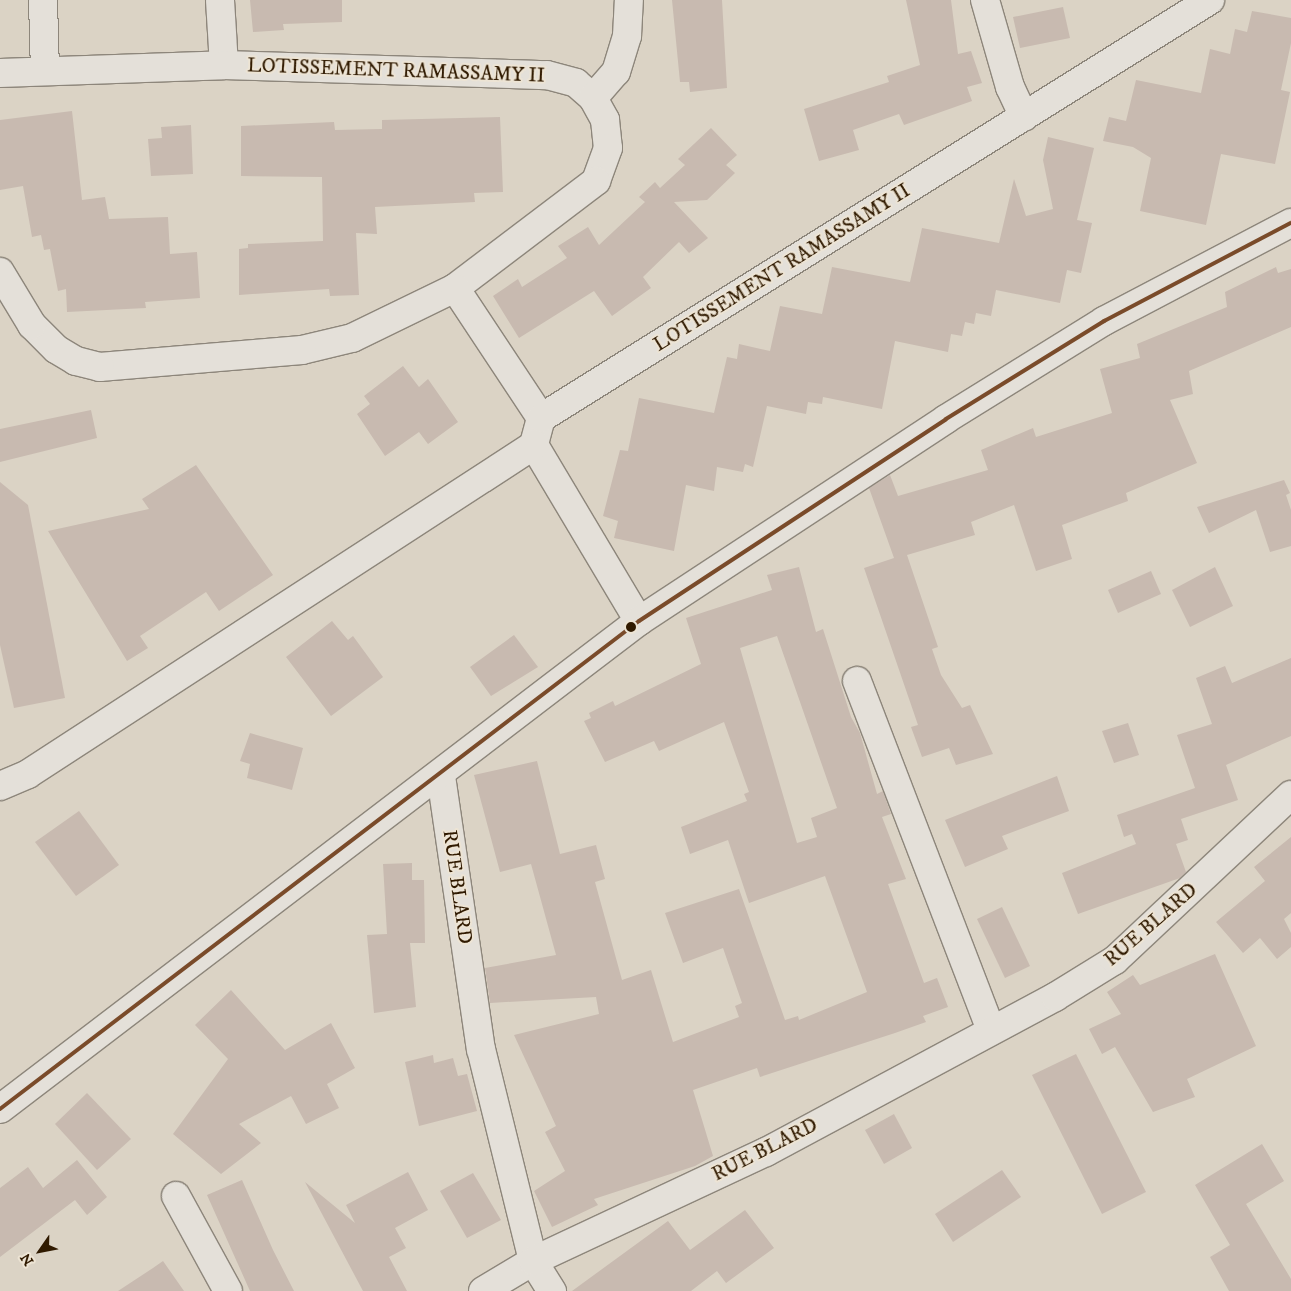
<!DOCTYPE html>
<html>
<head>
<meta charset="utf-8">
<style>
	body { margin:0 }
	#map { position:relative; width:1291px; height:1291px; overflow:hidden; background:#dbd3c5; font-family:"IM FELL DW Pica",serif }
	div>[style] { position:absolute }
	.building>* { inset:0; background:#c8bab0 }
	.roads { filter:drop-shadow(1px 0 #8d867b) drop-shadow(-1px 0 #8d867b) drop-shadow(0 1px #8d867b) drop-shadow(0 -1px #8d867b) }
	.street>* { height:28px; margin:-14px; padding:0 14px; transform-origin:14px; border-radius:14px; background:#e4e0d9 }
	.secondary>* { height:28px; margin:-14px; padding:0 14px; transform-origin:14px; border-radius:14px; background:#e4e0d9 }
	.bus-1>* { height:4px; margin:-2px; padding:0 2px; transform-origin:2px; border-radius:2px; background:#7a4b2a }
	.dots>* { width:14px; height:14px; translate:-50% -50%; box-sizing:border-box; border:2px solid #ede4d4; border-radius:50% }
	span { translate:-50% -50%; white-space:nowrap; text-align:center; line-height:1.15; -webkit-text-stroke:4px #ede4d4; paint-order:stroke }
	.street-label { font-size:20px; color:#301a00 }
	.north { position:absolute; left:15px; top:1226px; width:50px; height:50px; -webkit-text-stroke:4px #ede4d4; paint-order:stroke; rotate:237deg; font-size:14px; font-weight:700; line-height:20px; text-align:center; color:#301a00 }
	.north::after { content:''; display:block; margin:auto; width:18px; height:22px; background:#301a00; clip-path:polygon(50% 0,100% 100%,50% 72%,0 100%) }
</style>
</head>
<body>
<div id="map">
	<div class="building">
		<i style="clip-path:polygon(250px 0,342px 0,342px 22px,283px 24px,284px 30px,253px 32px)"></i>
		<i style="clip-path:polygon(672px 0,722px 0,727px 88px,690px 92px,689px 82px,680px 82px)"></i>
		<i style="clip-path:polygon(906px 0,951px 0,958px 54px,971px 51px,982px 83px,967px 87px,972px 101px,904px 125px,899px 114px,853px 130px,859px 150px,819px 161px,804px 109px,889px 82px,887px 76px,920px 65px)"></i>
		<i style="clip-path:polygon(1063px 7px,1070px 38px,1020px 48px,1013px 17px)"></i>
		<i style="clip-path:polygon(1252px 11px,1291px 18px,1291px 43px,1281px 90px,1290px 92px,1275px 164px,1221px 154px,1206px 225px,1140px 211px,1151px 158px,1133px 147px,1103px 141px,1109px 117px,1126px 121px,1136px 80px,1201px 93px,1210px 49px,1230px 54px,1235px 29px,1247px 32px)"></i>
		<i style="clip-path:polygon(72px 111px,82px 200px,105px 197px,109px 219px,168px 217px,170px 254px,197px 252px,200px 298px,145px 302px,146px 308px,67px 312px,66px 289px,58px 291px,50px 249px,44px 250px,41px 235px,32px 237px,23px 186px,0 190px,0 120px)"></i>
		<i style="clip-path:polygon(500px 117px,503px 192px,474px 193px,475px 202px,375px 207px,377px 234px,356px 233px,359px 295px,330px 296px,329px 289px,239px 295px,239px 249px,248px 248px,248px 244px,323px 241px,322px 177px,241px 176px,241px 126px,334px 122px,335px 130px,382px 129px,382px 120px)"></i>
		<i style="clip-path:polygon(191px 125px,193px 174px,151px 176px,148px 139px,162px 138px,161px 127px)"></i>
		<i style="clip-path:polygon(711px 128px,737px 155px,726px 165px,735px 173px,707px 200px,674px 202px,708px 238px,689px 253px,679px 242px,643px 277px,651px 288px,612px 316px,594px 291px,519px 338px,493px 296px,518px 279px,522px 287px,567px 258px,558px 246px,588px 227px,599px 245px,645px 202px,639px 197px,655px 182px,660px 188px,685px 165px,678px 159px)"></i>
		<i style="clip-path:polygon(1048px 137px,1094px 148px,1077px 220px,1092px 223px,1081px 273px,1067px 270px,1060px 303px,996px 290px,991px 316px,976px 313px,974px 324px,965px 322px,962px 336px,951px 334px,948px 352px,895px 341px,882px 409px,823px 397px,822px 404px,808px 402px,806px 414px,767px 406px,753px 467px,745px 464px,743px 472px,717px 467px,714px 491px,686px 485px,674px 551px,614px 538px,618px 521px,603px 516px,620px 450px,628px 451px,639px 398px,714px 413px,727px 357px,737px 359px,739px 344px,770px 351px,780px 306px,822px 314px,832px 267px,910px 282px,922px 228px,999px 243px,1014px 179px,1026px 216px,1053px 209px,1043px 160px)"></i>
		<i style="clip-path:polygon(1276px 267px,1278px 273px,1291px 269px,1291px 327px,1189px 371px,1193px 394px,1170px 400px,1197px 463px,1126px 493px,1128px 501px,1062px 525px,1072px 559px,1036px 571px,1014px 505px,971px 522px,975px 535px,907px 555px,938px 647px,932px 649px,941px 675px,962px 708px,970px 705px,993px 754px,956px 765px,949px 748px,922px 757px,911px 727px,918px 725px,864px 568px,894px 558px,869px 488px,890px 475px,898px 496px,988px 470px,981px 450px,1033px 428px,1036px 437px,1112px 413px,1100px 369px,1140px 358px,1137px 344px,1227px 307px,1225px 292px)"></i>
		<i style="clip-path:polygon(403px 366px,419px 387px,428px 379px,458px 422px,428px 444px,419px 432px,385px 456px,357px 414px,370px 404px,364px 396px)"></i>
		<i style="clip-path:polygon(91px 410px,97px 438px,0 462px,0 429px)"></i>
		<i style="clip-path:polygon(196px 465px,273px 575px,219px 611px,206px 592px,140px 636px,148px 648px,127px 661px,48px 531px,149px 509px,142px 499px)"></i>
		<i style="clip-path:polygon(1284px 480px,1290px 493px,1286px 495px,1291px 510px,1291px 546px,1270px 552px,1256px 510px,1209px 533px,1197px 507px)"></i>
		<i style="clip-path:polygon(0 482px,28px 505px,65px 698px,14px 708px,0 645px)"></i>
		<i style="clip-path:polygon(evenodd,799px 567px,816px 632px,823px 629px,851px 717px,860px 733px,877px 794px,883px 791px,891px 814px,882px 817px,906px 879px,888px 884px,924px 983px,937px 978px,948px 1007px,923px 1016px,926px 1022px,895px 1033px,760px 1077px,757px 1068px,693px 1090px,713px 1156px,695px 1166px,594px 1199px,598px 1205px,552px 1227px,534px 1191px,565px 1171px,545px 1132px,556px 1126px,514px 1035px,599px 1014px,596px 997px,490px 1003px,485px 968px,556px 955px,531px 864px,500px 872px,474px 775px,537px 761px,560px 854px,596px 845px,605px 879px,595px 882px,622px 980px,651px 970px,673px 1042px,739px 1017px,735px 1006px,742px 1003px,723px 948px,683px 963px,665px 913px,739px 889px,785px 1020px,798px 1016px,799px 1020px,867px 992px,825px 876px,749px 903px,728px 840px,690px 854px,681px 827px,747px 801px,744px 794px,749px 792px,724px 722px,659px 751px,654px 741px,605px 762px,584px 721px,591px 718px,589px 713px,613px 701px,615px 706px,701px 664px,686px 618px,772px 590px,767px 575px,799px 567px,777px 636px,837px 808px,811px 818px,817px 837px,797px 843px,740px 648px,777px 636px)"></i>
		<i style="clip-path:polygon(1215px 567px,1233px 606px,1190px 627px,1172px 590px)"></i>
		<i style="clip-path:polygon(1151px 571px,1161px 594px,1118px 613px,1108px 590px)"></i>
		<i style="clip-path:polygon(332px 621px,348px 640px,353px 636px,383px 677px,331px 716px,286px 657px)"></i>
		<i style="clip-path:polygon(514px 635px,538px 667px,491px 696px,470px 667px)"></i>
		<i style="clip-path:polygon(1291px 658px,1291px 736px,1226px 765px,1238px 800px,1181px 819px,1188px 840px,1176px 844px,1186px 872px,1180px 878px,1078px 914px,1062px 873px,1136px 844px,1132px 834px,1124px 837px,1117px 815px,1195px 788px,1177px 735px,1212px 724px,1196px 678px,1225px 666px,1232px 683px)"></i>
		<i style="clip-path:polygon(1128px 723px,1139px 755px,1114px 763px,1102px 731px)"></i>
		<i style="clip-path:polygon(250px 733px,303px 748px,292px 790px,247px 778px,250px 764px,240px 761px)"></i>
		<i style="clip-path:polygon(1057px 776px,1069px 811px,1002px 836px,1008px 849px,965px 867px,945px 820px)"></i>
		<i style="clip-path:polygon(79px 811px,119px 865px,76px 896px,35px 842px)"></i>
		<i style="clip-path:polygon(1291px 837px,1291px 913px,1284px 919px,1291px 933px,1291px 947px,1277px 959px,1260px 938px,1243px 953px,1216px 922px,1265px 881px,1254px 867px)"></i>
		<i style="clip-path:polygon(412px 863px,412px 880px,424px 880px,425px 943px,410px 943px,416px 1007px,374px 1013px,367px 935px,387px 934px,383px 864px)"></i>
		<i style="clip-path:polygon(1002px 907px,1030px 966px,1005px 978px,977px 919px)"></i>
		<i style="clip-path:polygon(1215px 954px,1256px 1046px,1187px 1079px,1195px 1097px,1153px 1112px,1115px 1047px,1102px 1054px,1089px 1029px,1121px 1014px,1107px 992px,1133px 975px,1140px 985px)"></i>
		<i style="clip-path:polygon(231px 990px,285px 1050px,331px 1023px,355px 1068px,327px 1084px,339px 1108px,306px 1124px,291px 1096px,239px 1124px,261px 1143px,221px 1174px,173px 1134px,228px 1059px,195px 1025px)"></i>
		<i style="clip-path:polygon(1076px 1054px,1146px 1192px,1102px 1214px,1032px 1075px)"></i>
		<i style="clip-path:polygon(433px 1055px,434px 1063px,453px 1058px,458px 1076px,467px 1074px,477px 1111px,419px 1126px,405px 1062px)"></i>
		<i style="clip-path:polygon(87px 1093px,131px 1139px,97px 1170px,55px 1124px)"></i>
		<i style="clip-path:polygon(894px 1114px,912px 1148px,884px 1164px,865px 1130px)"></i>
		<i style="clip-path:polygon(1262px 1144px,1284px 1181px,1246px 1204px,1291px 1279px,1291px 1291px,1229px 1291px,1210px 1257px,1230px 1245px,1195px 1185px)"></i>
		<i style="clip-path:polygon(77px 1160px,107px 1197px,87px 1215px,75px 1200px,0 1257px,0 1188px,28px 1167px,43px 1188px)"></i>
		<i style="clip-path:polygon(1002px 1170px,1021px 1197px,953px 1242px,935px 1214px)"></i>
		<i style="clip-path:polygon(408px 1172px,428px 1210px,395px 1228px,406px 1248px,389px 1257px,407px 1291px,363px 1291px,305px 1182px,355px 1223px,346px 1205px)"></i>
		<i style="clip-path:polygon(473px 1173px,501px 1220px,467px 1238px,440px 1191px)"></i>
		<i style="clip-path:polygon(242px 1180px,273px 1250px,294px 1291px,250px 1291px,207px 1195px)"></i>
		<i style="clip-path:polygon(745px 1210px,774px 1248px,726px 1283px,717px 1271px,691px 1291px,572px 1291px,668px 1221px,690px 1250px)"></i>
		<i style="clip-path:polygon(163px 1261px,184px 1291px,118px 1291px,153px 1268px)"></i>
	</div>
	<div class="roads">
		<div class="street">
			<i style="left:43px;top:0;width:71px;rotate:88.4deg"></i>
			<i style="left:220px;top:0;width:65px;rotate:86.5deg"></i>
			<i style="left:985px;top:0;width:91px;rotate:74deg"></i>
			<i style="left:1010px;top:87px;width:33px;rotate:65deg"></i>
			<i style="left:0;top:73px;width:224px;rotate:-2deg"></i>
			<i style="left:224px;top:65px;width:323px;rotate:1.8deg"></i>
			<i style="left:547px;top:75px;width:30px;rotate:15deg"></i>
			<i style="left:576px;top:83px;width:23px;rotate:41deg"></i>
			<i style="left:593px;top:98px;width:25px;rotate:61deg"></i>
			<i style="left:605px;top:120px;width:28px;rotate:84deg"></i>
			<i style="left:608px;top:148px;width:35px;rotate:110deg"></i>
			<i style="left:596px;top:181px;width:177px;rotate:142.8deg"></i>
			<i style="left:455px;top:288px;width:114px;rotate:154.1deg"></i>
			<i style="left:352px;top:338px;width:51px;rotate:166.5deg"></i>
			<i style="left:302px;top:350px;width:203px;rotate:175.2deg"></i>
			<i style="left:100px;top:367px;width:25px;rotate:-166deg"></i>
			<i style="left:76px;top:361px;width:23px;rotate:-149deg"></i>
			<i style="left:56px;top:349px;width:34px;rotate:-135deg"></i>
			<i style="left:32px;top:325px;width:62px;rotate:-121.1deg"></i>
			<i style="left:593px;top:98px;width:35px;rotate:-49deg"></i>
			<i style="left:616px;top:72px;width:38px;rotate:-73deg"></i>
			<i style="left:627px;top:36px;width:36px;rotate:-87deg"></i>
			<i style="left:455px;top:288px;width:156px;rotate:56.5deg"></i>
			<i style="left:541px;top:418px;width:28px;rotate:105deg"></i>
			<i style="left:534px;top:445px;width:205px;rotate:59.2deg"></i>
			<i style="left:541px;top:418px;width:789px;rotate:-32deg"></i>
			<i style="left:857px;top:681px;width:374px;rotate:69deg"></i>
			<i style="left:441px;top:776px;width:276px;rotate:81.7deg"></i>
			<i style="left:481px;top:1049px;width:218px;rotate:76.2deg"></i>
			<i style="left:533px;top:1261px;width:36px;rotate:58deg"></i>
			<i style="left:0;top:786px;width:30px;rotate:-23deg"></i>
			<i style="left:28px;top:774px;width:604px;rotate:-33.03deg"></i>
			<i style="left:176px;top:1196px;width:108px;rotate:61.3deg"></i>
			<i style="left:483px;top:1291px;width:58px;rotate:-31deg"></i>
			<i style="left:533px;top:1261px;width:257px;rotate:-25.1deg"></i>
			<i style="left:766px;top:1152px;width:328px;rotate:-28.2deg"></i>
			<i style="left:1055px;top:997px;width:70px;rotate:-31.7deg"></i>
			<i style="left:1115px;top:960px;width:241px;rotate:-43.2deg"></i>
		</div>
		<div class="secondary">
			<i style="left:0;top:1109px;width:804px;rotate:-37.37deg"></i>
			<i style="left:639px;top:621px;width:367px;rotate:-33.3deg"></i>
			<i style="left:946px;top:419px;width:186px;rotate:-31.8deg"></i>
			<i style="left:1104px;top:321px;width:211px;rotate:-27.7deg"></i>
		</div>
	</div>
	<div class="bus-1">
		<i style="left:0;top:1109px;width:804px;rotate:-37.37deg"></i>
		<i style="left:639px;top:621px;width:367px;rotate:-33.3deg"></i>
		<i style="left:946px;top:419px;width:186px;rotate:-31.8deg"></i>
		<i style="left:1104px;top:321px;width:211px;rotate:-27.7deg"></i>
	</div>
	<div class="dots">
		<i style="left:631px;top:627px;background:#301a00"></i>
	</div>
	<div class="street-label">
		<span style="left:396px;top:71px;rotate:2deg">LOTISSEMENT RAMASSAMY II</span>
		<span style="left:782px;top:268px;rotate:-32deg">LOTISSEMENT RAMASSAMY II</span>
		<span style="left:457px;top:887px;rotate:82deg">RUE BLARD</span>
		<span style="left:1151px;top:925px;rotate:-41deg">RUE BLARD</span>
		<span style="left:765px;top:1150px;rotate:-27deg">RUE BLARD</span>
	</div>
	<div class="north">N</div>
</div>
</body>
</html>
